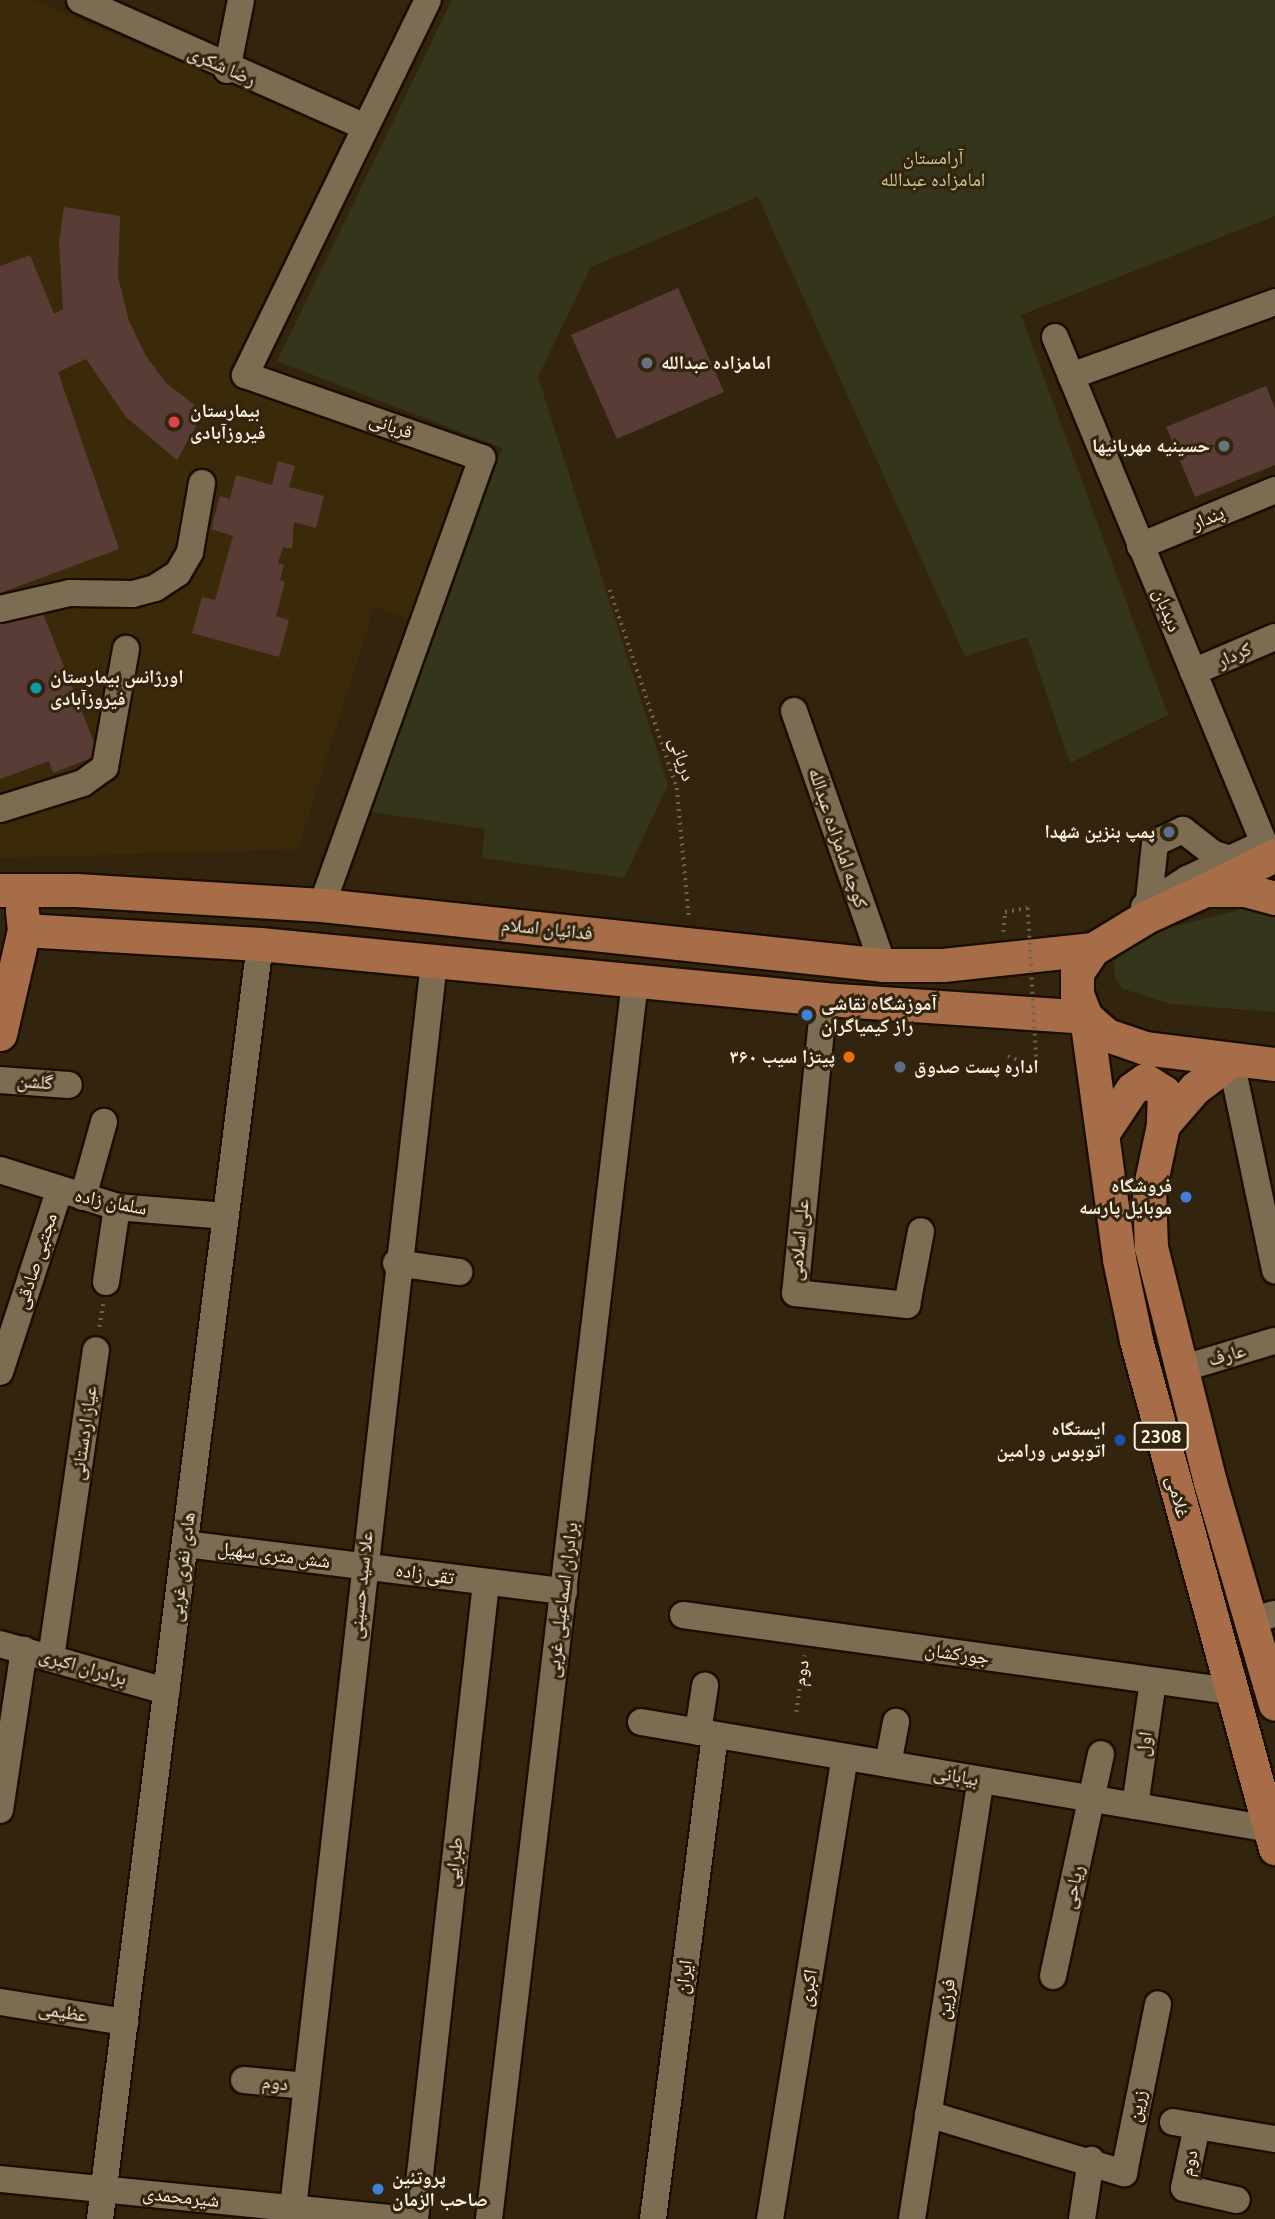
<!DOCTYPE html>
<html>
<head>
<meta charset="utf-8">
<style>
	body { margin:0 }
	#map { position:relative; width:1275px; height:2219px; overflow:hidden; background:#33250d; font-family:Ubuntu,"Noto Naskh Arabic",sans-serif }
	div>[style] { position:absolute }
	.built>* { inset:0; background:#3b2a0a }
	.green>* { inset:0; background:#34351b }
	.building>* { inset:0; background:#593c35 }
	.path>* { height:3.5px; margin-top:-1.75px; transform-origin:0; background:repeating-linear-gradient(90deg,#6f634e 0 2px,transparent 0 7px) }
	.roads { filter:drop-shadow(2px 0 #1a0e00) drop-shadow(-2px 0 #1a0e00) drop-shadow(0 2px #1a0e00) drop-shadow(0 -2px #1a0e00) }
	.minor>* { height:26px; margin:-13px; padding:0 13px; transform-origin:13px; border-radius:13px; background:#7b6c52 }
	.major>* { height:33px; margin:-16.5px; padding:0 16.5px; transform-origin:16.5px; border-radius:16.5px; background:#a66d48 }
	.path-bridge>* { height:3.5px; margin-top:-1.75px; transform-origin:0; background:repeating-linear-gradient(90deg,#6f634e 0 2px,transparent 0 7px) }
	.dots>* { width:19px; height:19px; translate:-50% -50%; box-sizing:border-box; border:4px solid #33250d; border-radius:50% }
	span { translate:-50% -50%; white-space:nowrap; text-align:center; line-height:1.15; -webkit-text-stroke:6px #33250d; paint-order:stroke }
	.shield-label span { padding:2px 5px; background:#33250d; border:2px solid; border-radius:5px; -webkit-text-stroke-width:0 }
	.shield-label { font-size:18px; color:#f9f0e2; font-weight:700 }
	.street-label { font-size:19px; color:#f9f0e2 }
	.park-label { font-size:19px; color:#c9cc94 }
	.poi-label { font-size:19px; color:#f9f0e2; font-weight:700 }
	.left { translate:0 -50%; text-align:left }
	.right { translate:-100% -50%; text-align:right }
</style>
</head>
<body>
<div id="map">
	<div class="built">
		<i style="clip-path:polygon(0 0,34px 0,344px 133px,231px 381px,464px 464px,409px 619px,374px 607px,298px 849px,0 858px)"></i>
	</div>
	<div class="green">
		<i style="clip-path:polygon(452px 0,1275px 0,1275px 216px,1021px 315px,1168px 715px,1070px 763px,1027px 637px,965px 656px,758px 197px,591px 267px,538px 377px,668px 785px,624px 878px,482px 858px,485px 829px,371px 812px,502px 448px,277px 361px)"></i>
		<i style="clip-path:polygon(1247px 908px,1275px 915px,1275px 1012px,1171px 1004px,1123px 989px,1115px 978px,1114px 962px,1125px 949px,1168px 928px)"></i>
	</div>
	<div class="building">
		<i style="clip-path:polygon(64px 207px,120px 216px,118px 277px,129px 321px,146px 356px,166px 383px,204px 412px,177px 460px,126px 417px,86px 359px,58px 372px,119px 549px,0 593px,0 266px,30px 255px,54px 314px,63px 309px,59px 243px)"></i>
		<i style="clip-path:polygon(678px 288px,724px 392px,617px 439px,571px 335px)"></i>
		<i style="clip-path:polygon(1266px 386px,1275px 408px,1275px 465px,1195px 497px,1166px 427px)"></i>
		<i style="clip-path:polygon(278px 461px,295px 466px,289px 487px,324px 496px,316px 528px,294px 522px,292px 549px,283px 547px,278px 563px,284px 565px,280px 580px,285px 582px,276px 616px,289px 620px,279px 657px,192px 633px,202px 597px,215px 600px,233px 536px,211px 529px,220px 496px,230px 499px,236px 475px,272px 485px)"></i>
		<i style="clip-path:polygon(40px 606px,99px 755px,53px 773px,49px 761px,0 779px,0 621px)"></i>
	</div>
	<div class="path">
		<i style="left:610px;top:590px;width:209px;rotate:71.3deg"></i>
		<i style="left:677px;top:788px;width:131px;rotate:84.7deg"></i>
		<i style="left:1003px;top:932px;width:20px;rotate:-84deg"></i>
		<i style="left:1005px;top:912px;width:23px;rotate:-10deg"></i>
		<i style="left:1008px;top:1056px;width:32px;rotate:24deg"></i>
		<i style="left:99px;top:1327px;width:23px;rotate:-80deg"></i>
		<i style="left:796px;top:1712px;width:57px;rotate:-81.9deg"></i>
	</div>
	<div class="roads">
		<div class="minor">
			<i style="left:80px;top:0;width:312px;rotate:24deg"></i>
			<i style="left:227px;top:70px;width:71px;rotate:-78.7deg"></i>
			<i style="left:1055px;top:337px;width:547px;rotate:67.56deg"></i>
			<i style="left:1071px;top:376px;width:217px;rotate:-19.9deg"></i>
			<i style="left:1140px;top:546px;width:146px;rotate:-22.5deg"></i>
			<i style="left:0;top:609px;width:72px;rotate:-12.9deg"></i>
			<i style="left:70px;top:593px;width:63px;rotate:0.9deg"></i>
			<i style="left:133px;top:594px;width:23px;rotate:-15deg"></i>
			<i style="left:155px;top:588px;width:27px;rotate:-33deg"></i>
			<i style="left:178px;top:573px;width:24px;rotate:-60deg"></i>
			<i style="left:190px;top:552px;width:70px;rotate:-80.1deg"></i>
			<i style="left:1193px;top:672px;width:89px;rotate:-23.1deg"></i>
			<i style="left:794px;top:711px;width:269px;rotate:70.7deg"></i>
			<i style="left:0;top:809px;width:87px;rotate:-17.4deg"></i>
			<i style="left:83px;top:783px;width:27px;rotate:-36deg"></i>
			<i style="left:105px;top:767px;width:120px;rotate:-79.9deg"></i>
			<i style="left:1149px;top:900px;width:57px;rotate:-84deg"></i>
			<i style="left:1155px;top:843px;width:31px;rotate:-25deg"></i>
			<i style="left:1183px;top:830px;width:39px;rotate:38deg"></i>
			<i style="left:1214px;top:854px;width:17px;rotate:17deg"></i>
			<i style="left:322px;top:905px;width:475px;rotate:-70.3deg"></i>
			<i style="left:482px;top:458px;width:251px;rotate:-160.7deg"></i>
			<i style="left:245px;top:375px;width:417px;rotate:-64deg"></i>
			<i style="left:1144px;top:907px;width:51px;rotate:-33.1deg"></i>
			<i style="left:1187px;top:879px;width:85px;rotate:-25.1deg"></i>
			<i style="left:824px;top:999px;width:295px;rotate:95.6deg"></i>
			<i style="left:795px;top:1293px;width:113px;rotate:6.1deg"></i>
			<i style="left:907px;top:1305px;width:75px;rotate:-79.3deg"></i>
			<i style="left:1231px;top:1061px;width:214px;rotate:78.1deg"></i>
			<i style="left:0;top:1080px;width:69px;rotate:4.1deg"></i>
			<i style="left:0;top:1170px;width:123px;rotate:17.5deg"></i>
			<i style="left:117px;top:1207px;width:109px;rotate:4.7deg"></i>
			<i style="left:83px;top:1197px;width:78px;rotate:-74.4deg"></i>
			<i style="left:396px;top:1263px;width:64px;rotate:8.1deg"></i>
			<i style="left:106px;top:1282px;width:76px;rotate:-81.7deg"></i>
			<i style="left:1181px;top:1369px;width:97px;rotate:-16.8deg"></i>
			<i style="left:0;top:1372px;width:190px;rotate:-71.9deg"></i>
			<i style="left:185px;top:1544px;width:382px;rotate:7.1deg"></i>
			<i style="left:683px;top:1615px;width:553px;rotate:7.9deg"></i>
			<i style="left:1250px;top:1621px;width:26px;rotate:-16deg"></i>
			<i style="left:0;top:1644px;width:173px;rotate:15.8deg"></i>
			<i style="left:51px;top:1658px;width:311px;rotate:-81.7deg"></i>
			<i style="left:641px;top:1722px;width:638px;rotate:9.65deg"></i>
			<i style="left:698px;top:1732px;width:47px;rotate:-81.3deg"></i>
			<i style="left:888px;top:1764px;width:43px;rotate:-79.2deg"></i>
			<i style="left:1135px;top:1806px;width:126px;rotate:-81.8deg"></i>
			<i style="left:0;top:1810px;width:162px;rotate:-81.5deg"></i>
			<i style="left:1053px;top:1976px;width:227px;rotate:-77.8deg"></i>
			<i style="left:0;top:2002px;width:127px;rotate:9.1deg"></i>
			<i style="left:244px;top:2080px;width:62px;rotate:5.5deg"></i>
			<i style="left:928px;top:2114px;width:205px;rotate:16.8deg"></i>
			<i style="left:1124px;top:2173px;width:172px;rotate:-78.6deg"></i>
			<i style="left:1173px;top:2122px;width:103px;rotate:9.5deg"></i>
			<i style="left:1197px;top:2126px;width:63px;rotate:101.8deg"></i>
			<i style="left:1184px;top:2188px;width:54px;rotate:12.8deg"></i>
			<i style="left:0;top:2179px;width:406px;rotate:5.7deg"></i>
			<i style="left:293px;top:2208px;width:1254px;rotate:-83.54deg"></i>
			<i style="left:100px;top:2219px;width:1285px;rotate:-82.85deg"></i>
			<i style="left:415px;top:2219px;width:640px;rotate:-83.63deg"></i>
			<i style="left:489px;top:2219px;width:1247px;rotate:-83.27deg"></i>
			<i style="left:653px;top:2219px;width:488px;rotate:-82.7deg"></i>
			<i style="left:770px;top:2219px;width:468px;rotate:-80.8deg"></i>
			<i style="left:912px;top:2219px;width:444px;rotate:-81.1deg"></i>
			<i style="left:1082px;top:2219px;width:60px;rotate:-81.3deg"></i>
		</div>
		<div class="major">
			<i style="left:1211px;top:887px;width:72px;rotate:-26.6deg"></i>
			<i style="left:0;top:890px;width:76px"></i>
			<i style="left:76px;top:890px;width:246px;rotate:3.5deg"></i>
			<i style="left:322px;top:905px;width:564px;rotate:6.1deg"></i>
			<i style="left:883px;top:965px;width:60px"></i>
			<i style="left:943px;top:965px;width:151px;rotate:-6.1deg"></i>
			<i style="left:1275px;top:898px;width:30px;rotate:-165deg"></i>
			<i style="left:1246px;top:890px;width:41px;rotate:180deg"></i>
			<i style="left:1205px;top:890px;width:65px;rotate:155.4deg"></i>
			<i style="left:1146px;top:917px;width:62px;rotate:148.9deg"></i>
			<i style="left:1093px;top:949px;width:29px;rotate:124deg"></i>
			<i style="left:1077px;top:973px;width:21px;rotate:90deg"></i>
			<i style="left:1077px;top:994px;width:25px;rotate:69deg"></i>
			<i style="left:1086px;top:1017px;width:28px;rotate:41deg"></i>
			<i style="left:1107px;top:1035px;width:39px;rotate:19deg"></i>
			<i style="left:1144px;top:1048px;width:132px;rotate:7deg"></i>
			<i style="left:24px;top:930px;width:236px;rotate:3.4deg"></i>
			<i style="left:260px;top:944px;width:567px;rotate:5.57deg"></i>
			<i style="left:824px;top:999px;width:263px;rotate:3.9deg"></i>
			<i style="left:1086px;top:1017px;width:244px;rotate:82.2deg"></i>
			<i style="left:1119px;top:1259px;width:83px;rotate:78.1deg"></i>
			<i style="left:1136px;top:1340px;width:527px;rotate:74.7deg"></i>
			<i style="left:0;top:1034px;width:107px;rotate:-77deg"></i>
			<i style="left:24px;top:930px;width:20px;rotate:-96deg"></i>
			<i style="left:1231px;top:1061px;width:45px;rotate:143.1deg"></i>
			<i style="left:1195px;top:1088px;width:49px;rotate:130.9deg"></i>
			<i style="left:1163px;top:1125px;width:67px;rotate:102deg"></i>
			<i style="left:1149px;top:1191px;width:56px;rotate:88deg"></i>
			<i style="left:1151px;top:1247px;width:242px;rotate:75.9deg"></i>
			<i style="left:1210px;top:1482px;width:231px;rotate:73.7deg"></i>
			<i style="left:1104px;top:1131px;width:50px;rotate:-56.3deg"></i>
			<i style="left:1132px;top:1089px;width:16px;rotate:-35deg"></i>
			<i style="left:1145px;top:1080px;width:22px;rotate:32deg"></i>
			<i style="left:1164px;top:1092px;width:33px;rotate:92deg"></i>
		</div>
	</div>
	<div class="path-bridge">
		<i style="left:1028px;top:908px;width:161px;rotate:86.8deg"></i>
	</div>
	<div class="dots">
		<i style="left:647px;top:363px;background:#6b7280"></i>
		<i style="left:174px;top:422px;background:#e0444e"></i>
		<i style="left:1224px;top:446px;background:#6b7280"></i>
		<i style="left:36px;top:688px;background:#0f9aa8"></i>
		<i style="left:1169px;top:832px;background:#5c6f8a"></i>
		<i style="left:807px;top:1015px;background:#3f7fe0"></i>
		<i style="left:849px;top:1057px;background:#e8710a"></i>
		<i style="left:900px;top:1067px;background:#5c6f8a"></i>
		<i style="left:1186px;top:1197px;background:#3f7fe0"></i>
		<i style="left:1120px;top:1440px;background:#1a4fb4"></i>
		<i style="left:378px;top:2189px;background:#3f7fe0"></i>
	</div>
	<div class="shield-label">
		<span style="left:1161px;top:1436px">2308</span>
	</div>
	<div class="street-label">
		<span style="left:222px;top:66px;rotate:24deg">رضا شکری</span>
		<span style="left:391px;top:426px;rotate:19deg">قربانی</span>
		<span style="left:1208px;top:518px;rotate:-23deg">پندار</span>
		<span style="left:1167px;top:610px;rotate:68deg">دیدبان</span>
		<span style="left:1234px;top:655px;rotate:-24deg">کردار</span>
		<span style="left:682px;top:759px;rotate:72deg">دریانی</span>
		<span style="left:838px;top:838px;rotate:71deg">کوچه امامزاده عبدالله</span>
		<span style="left:547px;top:929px;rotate:6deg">فدائیان اسلام</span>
		<span style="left:35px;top:1082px;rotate:4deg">گلشن</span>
		<span style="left:111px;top:1202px;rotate:11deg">سلمان زاده</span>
		<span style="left:799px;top:1240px;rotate:-85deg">علی اسلامی</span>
		<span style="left:36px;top:1261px;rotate:-72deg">مجتبی صادقی</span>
		<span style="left:1227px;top:1355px;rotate:-16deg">عارف</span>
		<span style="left:84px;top:1433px;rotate:-82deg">عیاز اردستانی</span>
		<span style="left:1178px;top:1497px;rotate:75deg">غلامی</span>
		<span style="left:274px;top:1555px;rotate:7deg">شش متری سهیل</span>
		<span style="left:182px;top:1567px;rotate:-83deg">هادی نفری غربی</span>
		<span style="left:425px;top:1574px;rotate:8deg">تقی زاده</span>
		<span style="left:361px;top:1585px;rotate:-84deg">علا سید حسینی</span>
		<span style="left:562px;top:1600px;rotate:-83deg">برادران اسماعیلی غربی</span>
		<span style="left:957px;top:1654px;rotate:8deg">جورکشان</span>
		<span style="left:83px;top:1667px;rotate:16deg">برادران اکبری</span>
		<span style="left:801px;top:1673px;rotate:-82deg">دوم</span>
		<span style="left:1144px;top:1744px;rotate:-82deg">اول</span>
		<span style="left:956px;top:1776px;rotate:10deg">بیابانی</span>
		<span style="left:454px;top:1862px;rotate:-84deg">طبرایی</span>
		<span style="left:1073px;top:1887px;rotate:-78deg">ریاحی</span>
		<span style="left:684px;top:1977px;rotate:-83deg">ایران</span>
		<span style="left:808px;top:1988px;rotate:-81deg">اکبری</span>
		<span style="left:946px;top:1999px;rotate:-81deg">فرزین</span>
		<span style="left:63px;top:2012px;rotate:9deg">عظیمی</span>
		<span style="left:275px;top:2083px;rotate:6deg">دوم</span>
		<span style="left:1137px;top:2106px;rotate:-78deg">زرین</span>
		<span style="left:1189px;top:2163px;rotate:-78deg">دوم</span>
		<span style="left:181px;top:2197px;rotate:6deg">شیرمحمدی</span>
	</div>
	<div class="park-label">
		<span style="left:933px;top:169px">آرامستان<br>امامزاده عبدالله</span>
	</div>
	<div class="poi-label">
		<span class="left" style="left:661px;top:363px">امامزاده عبدالله</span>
		<span class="left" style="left:190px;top:422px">بیمارستان<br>فیروزآبادی</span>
		<span class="right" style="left:1210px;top:446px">حسینیه مهربانیها</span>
		<span class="left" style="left:50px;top:688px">اورژانس بیمارستان<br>فیروزآبادی</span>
		<span class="right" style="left:1155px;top:832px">پمپ بنزین شهدا</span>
		<span class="left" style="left:821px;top:1015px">آموزشگاه نقاشی<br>راز کیمیاگران</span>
		<span class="right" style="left:835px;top:1057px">پیتزا سیب ۳۶۰</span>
		<span class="left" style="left:914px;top:1067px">اداره پست صدوق</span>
		<span class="right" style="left:1172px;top:1197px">فروشگاه<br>موبایل پارسه</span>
		<span class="right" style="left:1106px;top:1440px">ایستگاه<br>اتوبوس ورامین</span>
		<span class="left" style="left:392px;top:2189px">پروتئین<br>صاحب الزمان</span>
	</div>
</div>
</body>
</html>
